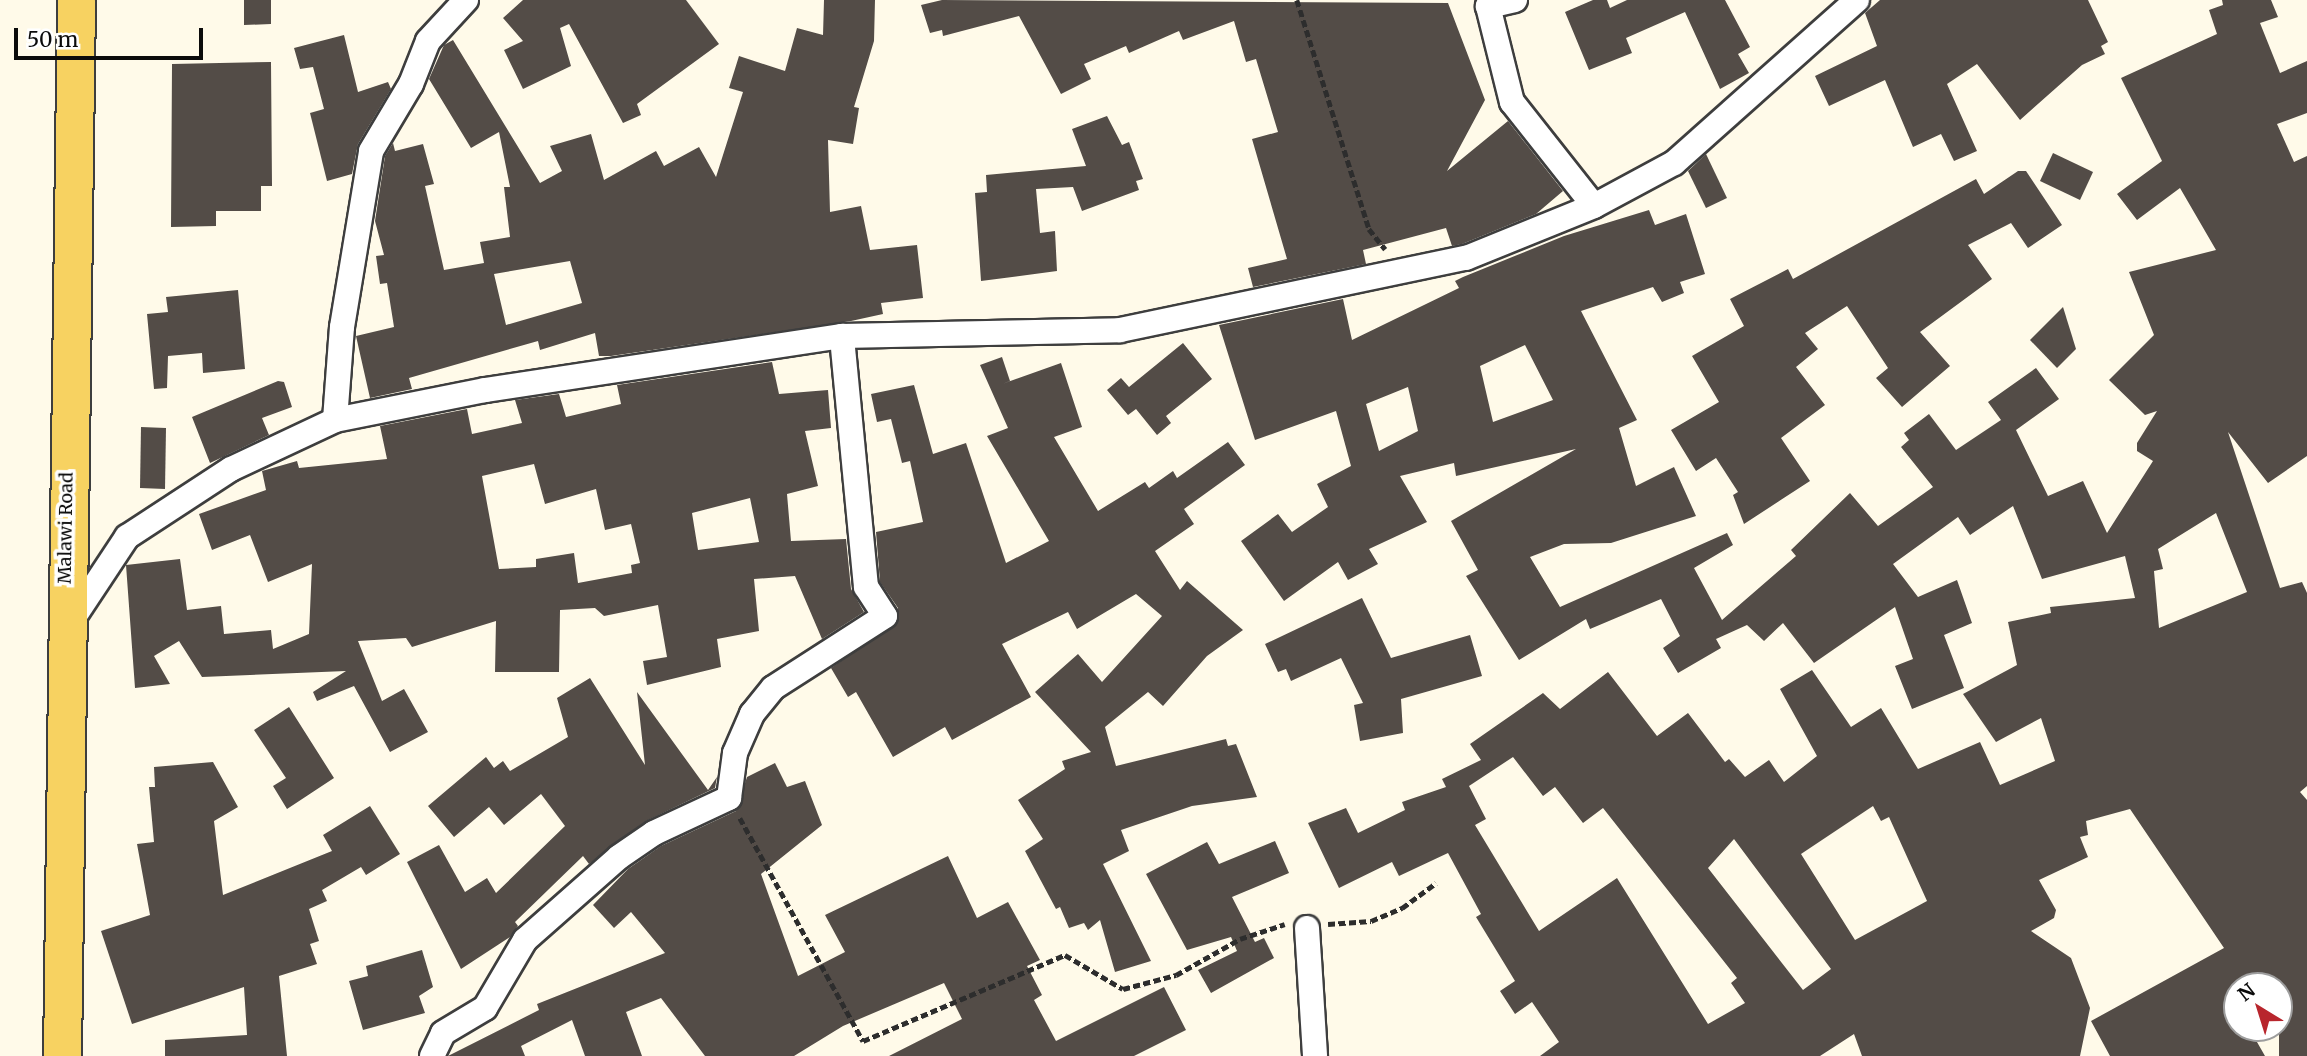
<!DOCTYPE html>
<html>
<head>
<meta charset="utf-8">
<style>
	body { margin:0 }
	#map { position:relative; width:2307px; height:1056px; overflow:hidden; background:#fffae9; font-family:Merriweather,serif }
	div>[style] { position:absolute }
	.building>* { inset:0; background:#534c47 }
	.path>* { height:4.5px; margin-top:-2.25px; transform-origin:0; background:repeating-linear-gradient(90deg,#2d2d2d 0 7px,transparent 0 10.5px) }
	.roads { filter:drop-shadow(2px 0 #3e3e3e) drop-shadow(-2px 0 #3e3e3e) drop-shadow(0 2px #3e3e3e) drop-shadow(0 -2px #3e3e3e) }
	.street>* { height:24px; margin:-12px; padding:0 12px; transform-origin:12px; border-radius:12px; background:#fff }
	.primary>* { height:37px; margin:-18.5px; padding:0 18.5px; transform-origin:18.5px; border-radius:18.5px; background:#f7d261 }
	span { translate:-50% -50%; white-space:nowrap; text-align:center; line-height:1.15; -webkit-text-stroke:7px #fff; paint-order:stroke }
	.street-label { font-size:18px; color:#0b0b0b }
	.north { position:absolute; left:2223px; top:972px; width:70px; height:70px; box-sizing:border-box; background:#fff; border:2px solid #9d9d9d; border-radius:50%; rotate:322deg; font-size:19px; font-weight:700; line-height:28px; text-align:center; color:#0b0b0b }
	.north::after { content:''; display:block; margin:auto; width:24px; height:32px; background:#b8262d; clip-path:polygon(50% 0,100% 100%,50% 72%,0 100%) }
	.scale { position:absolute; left:14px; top:28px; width:189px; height:32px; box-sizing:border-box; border:4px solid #0b0b0b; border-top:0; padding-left:9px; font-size:21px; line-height:24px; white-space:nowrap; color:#0b0b0b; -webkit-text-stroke:5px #fff; paint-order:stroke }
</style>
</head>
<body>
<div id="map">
	<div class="building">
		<i style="clip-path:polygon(244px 0,271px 0,271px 24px,244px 25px)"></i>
		<i style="clip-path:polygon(523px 0,686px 0,719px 44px,637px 104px,641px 115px,623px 123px,569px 24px,560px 28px,571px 66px,523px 89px,504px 50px,523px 41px,503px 18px)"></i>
		<i style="clip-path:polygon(evenodd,824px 0,875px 0,874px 41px,854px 107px,859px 108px,853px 144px,828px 140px,830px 212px,861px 206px,870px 250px,917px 245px,923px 298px,881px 303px,883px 314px,851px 321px,611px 356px,599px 356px,595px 333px,540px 350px,538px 341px,409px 378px,412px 389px,370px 398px,356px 336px,394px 327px,387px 283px,380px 284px,376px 256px,384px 255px,375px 221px,385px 156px,393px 143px,395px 151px,423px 144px,434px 184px,425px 186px,444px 270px,484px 263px,480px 242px,510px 237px,504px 187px,510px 187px,499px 132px,471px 148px,429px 79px,444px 45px,453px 40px,540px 183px,562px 171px,550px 146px,591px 134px,604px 180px,656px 151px,664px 166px,699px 147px,716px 177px,743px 92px,729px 88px,739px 56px,785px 71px,797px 28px,823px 35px,824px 0,570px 261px,582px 303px,506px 325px,494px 274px,570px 261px)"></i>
		<i style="clip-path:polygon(942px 0,1448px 3px,1485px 100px,1447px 171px,1508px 121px,1563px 191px,1536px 214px,1462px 244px,1452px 246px,1446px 228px,1363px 250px,1366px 264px,1253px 287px,1248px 268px,1287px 259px,1252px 139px,1278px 132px,1256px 59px,1246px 62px,1234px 21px,1183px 40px,1179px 31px,1129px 53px,1126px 46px,1084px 64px,1091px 79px,1061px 94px,1019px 16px,943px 36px,942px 30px,930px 33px,921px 5px)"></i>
		<i style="clip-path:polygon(1593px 0,1607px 0,1610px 8px,1627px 0,1725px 0,1750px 47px,1738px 54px,1749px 73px,1720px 89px,1685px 12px,1626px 38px,1632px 53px,1589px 70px,1565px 12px)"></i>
		<i style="clip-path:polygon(1880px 0,2088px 0,2108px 42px,2101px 46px,2105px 54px,2082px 65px,2020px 120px,1977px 64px,1947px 84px,1977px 151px,1954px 161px,1941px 134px,1913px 147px,1885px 80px,1829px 106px,1815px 76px,1877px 46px,1865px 13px)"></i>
		<i style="clip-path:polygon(evenodd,2222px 0,2271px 0,2278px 17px,2260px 23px,2280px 73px,2307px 61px,2307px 113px,2277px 124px,2294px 162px,2307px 156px,2307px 456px,2268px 483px,2228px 432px,2280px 588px,2302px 582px,2307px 593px,2307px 786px,2300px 792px,2307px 800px,2307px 1056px,2279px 1056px,2279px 986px,2237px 986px,2237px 1028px,2249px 1028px,2265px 1056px,2110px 1056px,2091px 1021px,2224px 948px,2130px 809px,2086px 821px,2088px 835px,2080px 837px,2088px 857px,2039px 880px,2056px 910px,2054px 918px,2031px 931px,2071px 958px,2090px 1008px,2080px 1056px,1862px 1056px,1854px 1034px,1820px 1056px,1540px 1056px,1559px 1042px,1532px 1002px,1515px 1014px,1500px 991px,1515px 981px,1476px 917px,1481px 914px,1448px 853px,1399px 876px,1392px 862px,1339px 888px,1308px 823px,1346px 808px,1358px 833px,1405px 810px,1402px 802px,1446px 787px,1442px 779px,1481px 760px,1470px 744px,1543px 693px,1560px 709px,1608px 672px,1657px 736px,1688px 713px,1725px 762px,1729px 759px,1745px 777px,1769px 760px,1784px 782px,1817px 756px,1780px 689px,1812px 670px,1851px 727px,1881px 708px,1918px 769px,1980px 742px,2000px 785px,2055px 761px,2041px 718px,1996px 742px,1963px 694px,2017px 665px,2008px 622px,2051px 613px,2050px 607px,2135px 598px,2125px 556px,2042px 579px,2013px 506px,1970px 535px,1958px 517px,1893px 564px,1918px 597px,1957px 580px,1972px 623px,1944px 635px,1964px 688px,1912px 709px,1895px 666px,1913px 659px,1895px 607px,1814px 663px,1783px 623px,1764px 641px,1747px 625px,1716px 639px,1721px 648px,1678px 673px,1663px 648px,1680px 636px,1661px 599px,1590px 629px,1586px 619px,1519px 660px,1466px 576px,1478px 570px,1451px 521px,1576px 449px,1456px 476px,1454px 463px,1400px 476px,1427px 522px,1369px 549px,1378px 564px,1348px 580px,1338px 562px,1284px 601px,1241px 541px,1278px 514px,1292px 532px,1328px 507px,1317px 484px,1351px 466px,1336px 411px,1255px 440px,1219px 325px,1343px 299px,1352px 340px,1459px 288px,1455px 281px,1463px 277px,1564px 236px,1649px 210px,1655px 225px,1686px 214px,1705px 274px,1680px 282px,1684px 293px,1662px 302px,1653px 287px,1581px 311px,1637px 420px,1619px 428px,1636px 486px,1674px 467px,1696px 516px,1611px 543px,1564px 544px,1530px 557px,1560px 607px,1727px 533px,1733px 545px,1694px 568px,1722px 620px,1796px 556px,1791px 550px,1850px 493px,1878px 526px,1933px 487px,1901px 447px,1909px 440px,1904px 433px,1929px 414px,1956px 450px,2001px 420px,1988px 402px,2036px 368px,2059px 399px,2016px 430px,2048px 496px,2083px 481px,2107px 533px,2153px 461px,2137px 451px,2137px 443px,2157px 411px,2145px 415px,2109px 380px,2154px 335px,2129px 272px,2216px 250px,2180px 188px,2137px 220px,2117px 194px,2162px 161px,2121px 78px,2217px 34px,2209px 10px,2223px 5px,2222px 0,1525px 345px,1553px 400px,1493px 422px,1480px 366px,1525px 345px,2222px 0,1408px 387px,1418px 431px,1379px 451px,1366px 404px,1408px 387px,2222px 0,2216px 513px,2247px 592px,2159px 628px,2154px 571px,2163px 569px,2158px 549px,2216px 513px,2222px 0,1513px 757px,1543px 796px,1555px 787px,1583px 823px,1603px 808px,1737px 978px,1731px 983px,1745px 1003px,1708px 1024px,1617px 878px,1539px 931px,1475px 825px,1486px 819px,1469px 786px,1513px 757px,2222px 0,1873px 806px,1881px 821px,1889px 817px,1927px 901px,1855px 940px,1801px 854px,1873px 806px,2222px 0,1734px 839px,1831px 969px,1803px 990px,1708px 868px,1734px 839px)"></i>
		<i style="clip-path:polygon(344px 35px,358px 92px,388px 82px,391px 89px,358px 144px,352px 174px,327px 181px,310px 113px,324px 109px,313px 67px,300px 69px,294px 48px)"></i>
		<i style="clip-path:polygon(271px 62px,272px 186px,261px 186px,261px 211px,216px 211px,216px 226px,171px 227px,172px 64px)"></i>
		<i style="clip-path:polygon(1107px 116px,1122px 145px,1129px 142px,1143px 179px,1136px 181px,1139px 190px,1082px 211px,1073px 187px,1036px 189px,1040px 233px,1055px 231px,1057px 271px,981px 281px,975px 193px,987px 192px,986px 175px,1086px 166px,1072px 129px)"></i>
		<i style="clip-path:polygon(2053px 153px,2093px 172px,2080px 200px,2040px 181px)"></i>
		<i style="clip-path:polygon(1706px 154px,1727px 198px,1706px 208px,1688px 171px)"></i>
		<i style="clip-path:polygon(2018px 171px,2026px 171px,2062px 225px,2028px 248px,2011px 223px,1968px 245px,1992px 279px,1920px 332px,1950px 366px,1902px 407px,1876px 378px,1888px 368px,1847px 306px,1805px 333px,1818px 349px,1796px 367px,1825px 405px,1781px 438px,1810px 481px,1744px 524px,1733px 495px,1738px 492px,1716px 458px,1696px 471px,1671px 430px,1719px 402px,1692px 356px,1744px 326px,1730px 299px,1788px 269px,1793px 279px,1976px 179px,1984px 194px)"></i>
		<i style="clip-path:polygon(238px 290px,245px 369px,203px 373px,202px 353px,168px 356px,167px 388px,154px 389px,147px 314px,168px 312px,166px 297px)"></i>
		<i style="clip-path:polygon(2063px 307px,2076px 349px,2057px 368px,2030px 340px)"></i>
		<i style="clip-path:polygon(1183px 343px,1212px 379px,1166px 416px,1171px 423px,1157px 435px,1136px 409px,1128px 415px,1107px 390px,1121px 378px,1129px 387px)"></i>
		<i style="clip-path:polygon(1002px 357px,1010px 381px,1002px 384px,1061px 363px,1082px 427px,1054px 437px,1098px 511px,1145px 482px,1149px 488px,1173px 471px,1177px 478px,1228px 442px,1245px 465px,1184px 509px,1194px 524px,1155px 551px,1180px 590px,1187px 581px,1243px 630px,1207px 656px,1163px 706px,1148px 692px,1105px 727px,1116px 766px,1226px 739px,1228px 746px,1236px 744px,1257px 797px,1192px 806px,1121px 830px,1129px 851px,1103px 864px,1151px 961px,1115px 972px,1100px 920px,1088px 930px,1084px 923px,1069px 928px,1060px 907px,1056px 909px,1025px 851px,1043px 839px,1018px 800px,1065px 769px,1062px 761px,1091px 752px,1035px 692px,1078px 654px,1102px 682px,1162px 616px,1136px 594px,1077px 629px,1068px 612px,1002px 644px,1031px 697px,952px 740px,945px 727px,893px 757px,856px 692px,848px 697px,831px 668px,898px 622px,898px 608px,880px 582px,876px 532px,923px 522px,910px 461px,902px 463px,891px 419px,877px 422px,871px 394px,914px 385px,933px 454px,966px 443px,1006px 563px,1049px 541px,987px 436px,1008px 428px,980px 365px)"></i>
		<i style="clip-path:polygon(evenodd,772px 362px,779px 394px,828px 390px,831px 428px,805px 431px,818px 486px,787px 494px,791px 541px,846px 539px,851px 589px,864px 612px,822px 639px,795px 576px,754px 579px,759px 631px,717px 639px,721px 667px,647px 685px,643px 661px,667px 657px,658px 605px,604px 616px,595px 608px,560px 610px,559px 672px,495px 672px,496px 621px,412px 647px,406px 638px,358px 641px,382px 701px,404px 689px,428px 732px,390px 752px,354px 686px,317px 701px,313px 692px,346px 671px,202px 677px,179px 641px,154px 656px,170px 684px,135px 688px,126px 565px,180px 559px,187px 610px,221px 606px,224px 634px,271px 630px,273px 649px,309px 634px,312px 564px,268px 582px,250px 535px,212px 550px,199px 514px,266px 490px,262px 471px,297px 461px,299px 468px,387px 459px,380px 426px,467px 409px,472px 434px,522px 423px,515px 400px,559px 394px,566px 417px,621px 404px,617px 385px,772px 362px,534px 464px,545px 504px,596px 489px,605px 530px,631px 524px,640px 563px,631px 565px,632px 573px,578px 583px,574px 553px,536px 559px,536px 567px,499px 569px,482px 476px,534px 464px,772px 362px,750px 498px,759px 542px,698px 550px,692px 513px,750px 498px)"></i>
		<i style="clip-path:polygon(278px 381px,284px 382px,292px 407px,262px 418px,269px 435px,210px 463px,192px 417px)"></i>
		<i style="clip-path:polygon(141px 427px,166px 428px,165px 489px,140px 488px)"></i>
		<i style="clip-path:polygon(1362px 598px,1391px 658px,1470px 635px,1482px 676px,1401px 699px,1403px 733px,1360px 741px,1354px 705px,1363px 703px,1341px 658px,1291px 681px,1286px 669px,1278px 672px,1265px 644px)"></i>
		<i style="clip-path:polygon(590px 678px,645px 765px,637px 692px,708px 790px,717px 777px,715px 788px,646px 821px,589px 864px,583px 856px,515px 922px,518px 926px,510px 937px,461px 969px,407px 862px,439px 845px,465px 892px,487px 878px,496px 893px,565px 826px,541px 794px,504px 825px,489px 807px,454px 837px,428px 806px,486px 757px,494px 768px,503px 761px,510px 771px,568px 737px,557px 698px)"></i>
		<i style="clip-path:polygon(289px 707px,334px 778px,287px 809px,273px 786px,286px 778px,254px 730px)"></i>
		<i style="clip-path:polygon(213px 762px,238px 807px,214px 821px,223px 895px,332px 851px,323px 835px,370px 806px,400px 854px,366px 875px,361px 867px,322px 890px,327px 901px,309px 909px,319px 941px,310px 944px,317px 964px,279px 976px,287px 1056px,165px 1056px,165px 1040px,247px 1035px,244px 987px,132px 1024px,101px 931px,150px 915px,137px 844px,154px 842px,149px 787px,155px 787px,154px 767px)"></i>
		<i style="clip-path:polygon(775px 763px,787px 787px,805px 781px,822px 825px,761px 874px,798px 976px,845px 952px,825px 915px,948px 856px,977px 918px,1008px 902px,1040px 960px,1027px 966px,1042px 995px,1034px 1000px,1056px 1041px,1164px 987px,1186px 1030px,1134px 1056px,889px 1056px,962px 1019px,944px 983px,843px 1026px,794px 1056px,705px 1056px,661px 998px,626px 1012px,642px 1056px,585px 1056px,572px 1020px,521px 1046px,525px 1056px,448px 1056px,539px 1010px,537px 1004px,665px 953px,631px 912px,614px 928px,593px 905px,628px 869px,661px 846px,736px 811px,747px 777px)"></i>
		<i style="clip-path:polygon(1275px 841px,1289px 873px,1232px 897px,1255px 942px,1264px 938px,1274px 958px,1211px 993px,1198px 970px,1237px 951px,1231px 937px,1187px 950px,1146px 874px,1207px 842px,1219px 864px)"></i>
		<i style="clip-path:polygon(422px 950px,433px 987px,419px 996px,425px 1013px,363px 1030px,349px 981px,368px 976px,366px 966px)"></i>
	</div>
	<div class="path">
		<i style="left:1297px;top:0;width:240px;rotate:72.5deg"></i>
		<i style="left:1369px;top:229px;width:26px;rotate:51deg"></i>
		<i style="left:740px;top:818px;width:255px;rotate:61.1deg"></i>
		<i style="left:863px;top:1041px;width:220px;rotate:-23.1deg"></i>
		<i style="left:1065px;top:955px;width:67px;rotate:30.4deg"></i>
		<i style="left:1123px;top:989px;width:55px;rotate:-14.8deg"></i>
		<i style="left:1176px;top:975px;width:73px;rotate:-29.4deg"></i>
		<i style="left:1240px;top:939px;width:47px;rotate:-18.4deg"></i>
		<i style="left:1328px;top:924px;width:43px;rotate:-4deg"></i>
		<i style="left:1371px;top:921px;width:34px;rotate:-23deg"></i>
		<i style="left:1402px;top:908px;width:42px;rotate:-36.3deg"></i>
	</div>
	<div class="roads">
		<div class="street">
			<i style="left:1515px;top:0;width:28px;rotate:167deg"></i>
			<i style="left:1488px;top:6px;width:99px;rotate:76deg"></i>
			<i style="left:1512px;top:102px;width:132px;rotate:51.7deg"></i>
			<i style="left:335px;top:420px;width:93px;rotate:-85.7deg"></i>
			<i style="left:342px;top:327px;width:178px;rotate:-80.6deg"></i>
			<i style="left:371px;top:151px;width:78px;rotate:-59.2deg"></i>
			<i style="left:411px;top:84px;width:46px;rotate:-68.4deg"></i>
			<i style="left:428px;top:41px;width:56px;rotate:-47.2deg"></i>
			<i style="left:68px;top:626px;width:107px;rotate:-56.5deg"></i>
			<i style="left:127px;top:537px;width:124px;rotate:-33.2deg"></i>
			<i style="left:231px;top:469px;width:115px;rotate:-25.2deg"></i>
			<i style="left:335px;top:420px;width:153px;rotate:-11.3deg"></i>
			<i style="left:485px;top:390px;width:361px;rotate:-8.6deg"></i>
			<i style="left:842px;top:336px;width:278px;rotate:-1.2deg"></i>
			<i style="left:1120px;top:330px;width:353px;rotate:-11.8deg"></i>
			<i style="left:1466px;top:258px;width:138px;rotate:-22.1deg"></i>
			<i style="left:1594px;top:206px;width:91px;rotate:-28.3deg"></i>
			<i style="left:1674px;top:163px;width:245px;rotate:-41.7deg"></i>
			<i style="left:1307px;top:928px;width:128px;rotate:86.4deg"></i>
			<i style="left:432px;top:1056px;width:25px;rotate:-64deg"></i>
			<i style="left:443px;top:1033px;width:49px;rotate:-30.8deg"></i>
			<i style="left:485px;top:1008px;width:79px;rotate:-59.5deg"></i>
			<i style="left:525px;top:940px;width:125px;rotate:-41.4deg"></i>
			<i style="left:619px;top:857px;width:42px;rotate:-34.4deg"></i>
			<i style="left:654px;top:833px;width:83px;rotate:-25deg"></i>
			<i style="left:729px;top:798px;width:45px;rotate:-82.4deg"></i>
			<i style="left:735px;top:753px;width:43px;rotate:-66.4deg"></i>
			<i style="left:752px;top:714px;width:33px;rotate:-51deg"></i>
			<i style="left:773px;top:688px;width:133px;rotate:-32.7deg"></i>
			<i style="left:885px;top:616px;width:35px;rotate:-123deg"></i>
			<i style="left:866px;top:587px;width:252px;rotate:-95.5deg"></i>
		</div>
		<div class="primary">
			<i style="left:62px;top:1056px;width:1056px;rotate:-89.24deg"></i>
		</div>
	</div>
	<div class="street-label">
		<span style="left:66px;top:528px;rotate:-89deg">Malawi Road</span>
	</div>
	<div class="north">N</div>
	<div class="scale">50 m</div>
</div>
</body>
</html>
